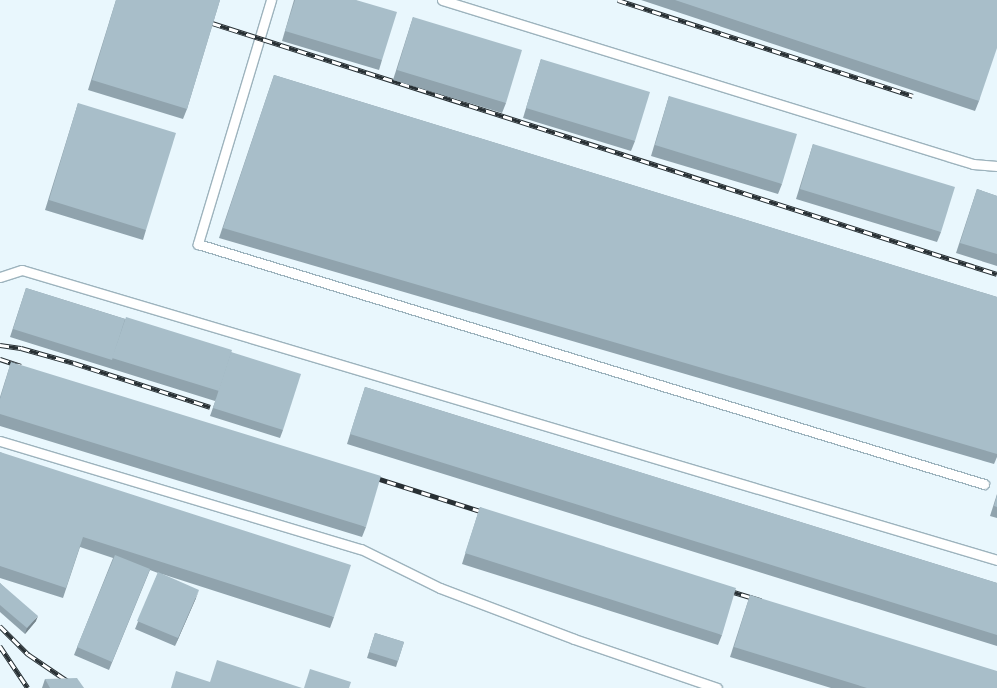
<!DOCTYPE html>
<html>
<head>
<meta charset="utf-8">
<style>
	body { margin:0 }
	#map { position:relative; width:997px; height:688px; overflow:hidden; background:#e9f7fd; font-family:Overpass,sans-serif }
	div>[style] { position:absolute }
	.roads { filter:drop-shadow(1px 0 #9db3bd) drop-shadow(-1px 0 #9db3bd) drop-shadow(0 1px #9db3bd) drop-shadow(0 -1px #9db3bd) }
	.service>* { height:9px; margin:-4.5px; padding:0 4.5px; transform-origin:4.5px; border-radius:4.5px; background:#fff }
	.rail>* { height:4.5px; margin-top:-2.25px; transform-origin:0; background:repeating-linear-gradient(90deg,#fff 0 9px,#283034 0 18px); box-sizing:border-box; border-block:1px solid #283034 }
	.wall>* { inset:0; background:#90a3ad }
	.shaded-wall>* { inset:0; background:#76858d }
	.building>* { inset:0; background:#a8bec9 }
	span { translate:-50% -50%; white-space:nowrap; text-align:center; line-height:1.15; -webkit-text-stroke:3.5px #fff; paint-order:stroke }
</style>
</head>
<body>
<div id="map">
	<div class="roads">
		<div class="service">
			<i style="left:271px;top:0;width:255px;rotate:106.7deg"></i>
			<i style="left:198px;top:244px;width:822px;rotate:16.98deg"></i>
			<i style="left:442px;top:0;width:556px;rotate:17.16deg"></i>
			<i style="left:973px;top:164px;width:24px;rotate:5deg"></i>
			<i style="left:0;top:277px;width:23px;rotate:-18deg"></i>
			<i style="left:22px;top:270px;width:1017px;rotate:16.56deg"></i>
			<i style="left:0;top:441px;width:377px;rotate:16.7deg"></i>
			<i style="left:361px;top:549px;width:88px;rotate:26.3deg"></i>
			<i style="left:440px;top:588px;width:143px;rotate:20.8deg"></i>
			<i style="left:574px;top:639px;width:151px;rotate:18.9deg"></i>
		</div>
	</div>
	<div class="rail">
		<i style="left:618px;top:0;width:310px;rotate:18deg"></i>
		<i style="left:212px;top:23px;width:824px;rotate:17.73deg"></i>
		<i style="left:0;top:345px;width:21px;rotate:8deg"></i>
		<i style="left:21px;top:348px;width:55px;rotate:15.8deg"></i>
		<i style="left:74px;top:363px;width:143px;rotate:17.9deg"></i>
		<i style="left:0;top:359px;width:22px;rotate:18deg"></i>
		<i style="left:370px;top:476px;width:126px;rotate:17.6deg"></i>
		<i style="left:724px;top:589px;width:39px;rotate:17deg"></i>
		<i style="left:0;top:626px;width:40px;rotate:45deg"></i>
		<i style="left:28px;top:654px;width:60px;rotate:34.2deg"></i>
		<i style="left:0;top:646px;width:50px;rotate:56.3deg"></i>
	</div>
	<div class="wall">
		<i style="clip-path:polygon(116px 0,220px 0,187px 109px,183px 119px,88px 90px)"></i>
		<i style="clip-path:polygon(294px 0,356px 0,382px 60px,379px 70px,282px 41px)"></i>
		<i style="clip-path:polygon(641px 0,997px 0,979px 101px,975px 111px)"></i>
		<i style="clip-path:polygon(413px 17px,506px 103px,502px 113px,393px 80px)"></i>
		<i style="clip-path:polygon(541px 59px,635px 141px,631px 151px,523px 118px)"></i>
		<i style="clip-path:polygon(274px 75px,997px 297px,997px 457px,994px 464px,219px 238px)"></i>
		<i style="clip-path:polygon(669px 96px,782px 184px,778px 194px,651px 156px)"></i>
		<i style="clip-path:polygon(78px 103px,146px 230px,143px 240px,45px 210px,75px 113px)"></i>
		<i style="clip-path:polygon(813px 144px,941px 232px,937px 242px,796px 199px)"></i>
		<i style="clip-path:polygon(977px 189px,997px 196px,997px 266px,956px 253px)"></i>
		<i style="clip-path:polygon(26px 288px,231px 352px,283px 430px,280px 438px,210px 416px,216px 399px,215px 401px,10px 337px)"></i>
		<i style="clip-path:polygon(11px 362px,366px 527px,362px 537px,0 426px,0 397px)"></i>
		<i style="clip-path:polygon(365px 387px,997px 583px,997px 646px,347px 444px)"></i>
		<i style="clip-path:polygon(0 452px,334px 617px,330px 628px,162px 574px,196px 598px,175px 646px,135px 629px,158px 573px,150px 570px,109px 670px,74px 655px,113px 558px,80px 547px,63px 598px,0 578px)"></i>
		<i style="clip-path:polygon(997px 494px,997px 518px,990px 516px)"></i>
		<i style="clip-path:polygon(480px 507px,722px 635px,718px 645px,462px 564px)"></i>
		<i style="clip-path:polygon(0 583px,36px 621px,25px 634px,0 612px)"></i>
		<i style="clip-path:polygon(750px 595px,997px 688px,831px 688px,730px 657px)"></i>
		<i style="clip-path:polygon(375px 633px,404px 642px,396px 667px,367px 658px)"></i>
		<i style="clip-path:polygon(45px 679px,84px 688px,42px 688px)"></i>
	</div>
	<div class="shaded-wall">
		<i style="clip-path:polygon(199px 590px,196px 598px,175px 646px,178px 638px)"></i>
		<i style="clip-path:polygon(38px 616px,36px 621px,25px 634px,27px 628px)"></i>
	</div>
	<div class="building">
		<i style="clip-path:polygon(116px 0,220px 0,187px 109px,92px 80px)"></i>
		<i style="clip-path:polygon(295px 0,356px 0,397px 12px,382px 60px,285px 31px)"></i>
		<i style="clip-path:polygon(675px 0,997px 0,997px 48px,979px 101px)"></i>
		<i style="clip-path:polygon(413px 17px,522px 50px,506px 103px,397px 70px)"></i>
		<i style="clip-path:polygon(541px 59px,650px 92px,635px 141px,526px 108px)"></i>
		<i style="clip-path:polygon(274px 75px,997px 297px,997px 454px,223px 228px)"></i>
		<i style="clip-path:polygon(669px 96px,797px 134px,782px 184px,655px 145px)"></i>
		<i style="clip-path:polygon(78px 103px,176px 133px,146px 230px,49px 200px)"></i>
		<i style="clip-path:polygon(813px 144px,955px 187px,941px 232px,800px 189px)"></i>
		<i style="clip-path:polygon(977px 189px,997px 196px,997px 254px,960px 243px)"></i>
		<i style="clip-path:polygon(26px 288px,125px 319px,112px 360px,13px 329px)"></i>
		<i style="clip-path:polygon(126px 317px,232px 350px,219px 391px,112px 358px)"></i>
		<i style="clip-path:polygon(231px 352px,301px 374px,283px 430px,213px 408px)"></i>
		<i style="clip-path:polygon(11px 362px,381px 476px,366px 527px,0 414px,0 399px)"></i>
		<i style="clip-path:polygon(365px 387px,997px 583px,997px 635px,350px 434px)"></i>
		<i style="clip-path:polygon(0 452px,351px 565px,334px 617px,83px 537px,66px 588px,0 566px)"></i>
		<i style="clip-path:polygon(997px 495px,997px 507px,994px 506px)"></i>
		<i style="clip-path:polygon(480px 507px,736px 588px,722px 635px,465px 553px)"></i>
		<i style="clip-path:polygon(115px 555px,150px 569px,112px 662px,77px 647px)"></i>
		<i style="clip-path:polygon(158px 572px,199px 590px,178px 638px,137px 621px)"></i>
		<i style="clip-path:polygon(0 583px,38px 616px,27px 628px,0 605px)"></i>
		<i style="clip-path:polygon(750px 595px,997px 671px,997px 688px,867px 688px,734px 647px)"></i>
		<i style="clip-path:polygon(375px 633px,404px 642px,398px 661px,369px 652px)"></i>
		<i style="clip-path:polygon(217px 660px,302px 688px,171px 688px,176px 671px,210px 682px)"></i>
		<i style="clip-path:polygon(310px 669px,351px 682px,349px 688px,304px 688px)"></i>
		<i style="clip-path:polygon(77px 678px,84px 688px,50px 688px,45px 679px)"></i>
	</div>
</div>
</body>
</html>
